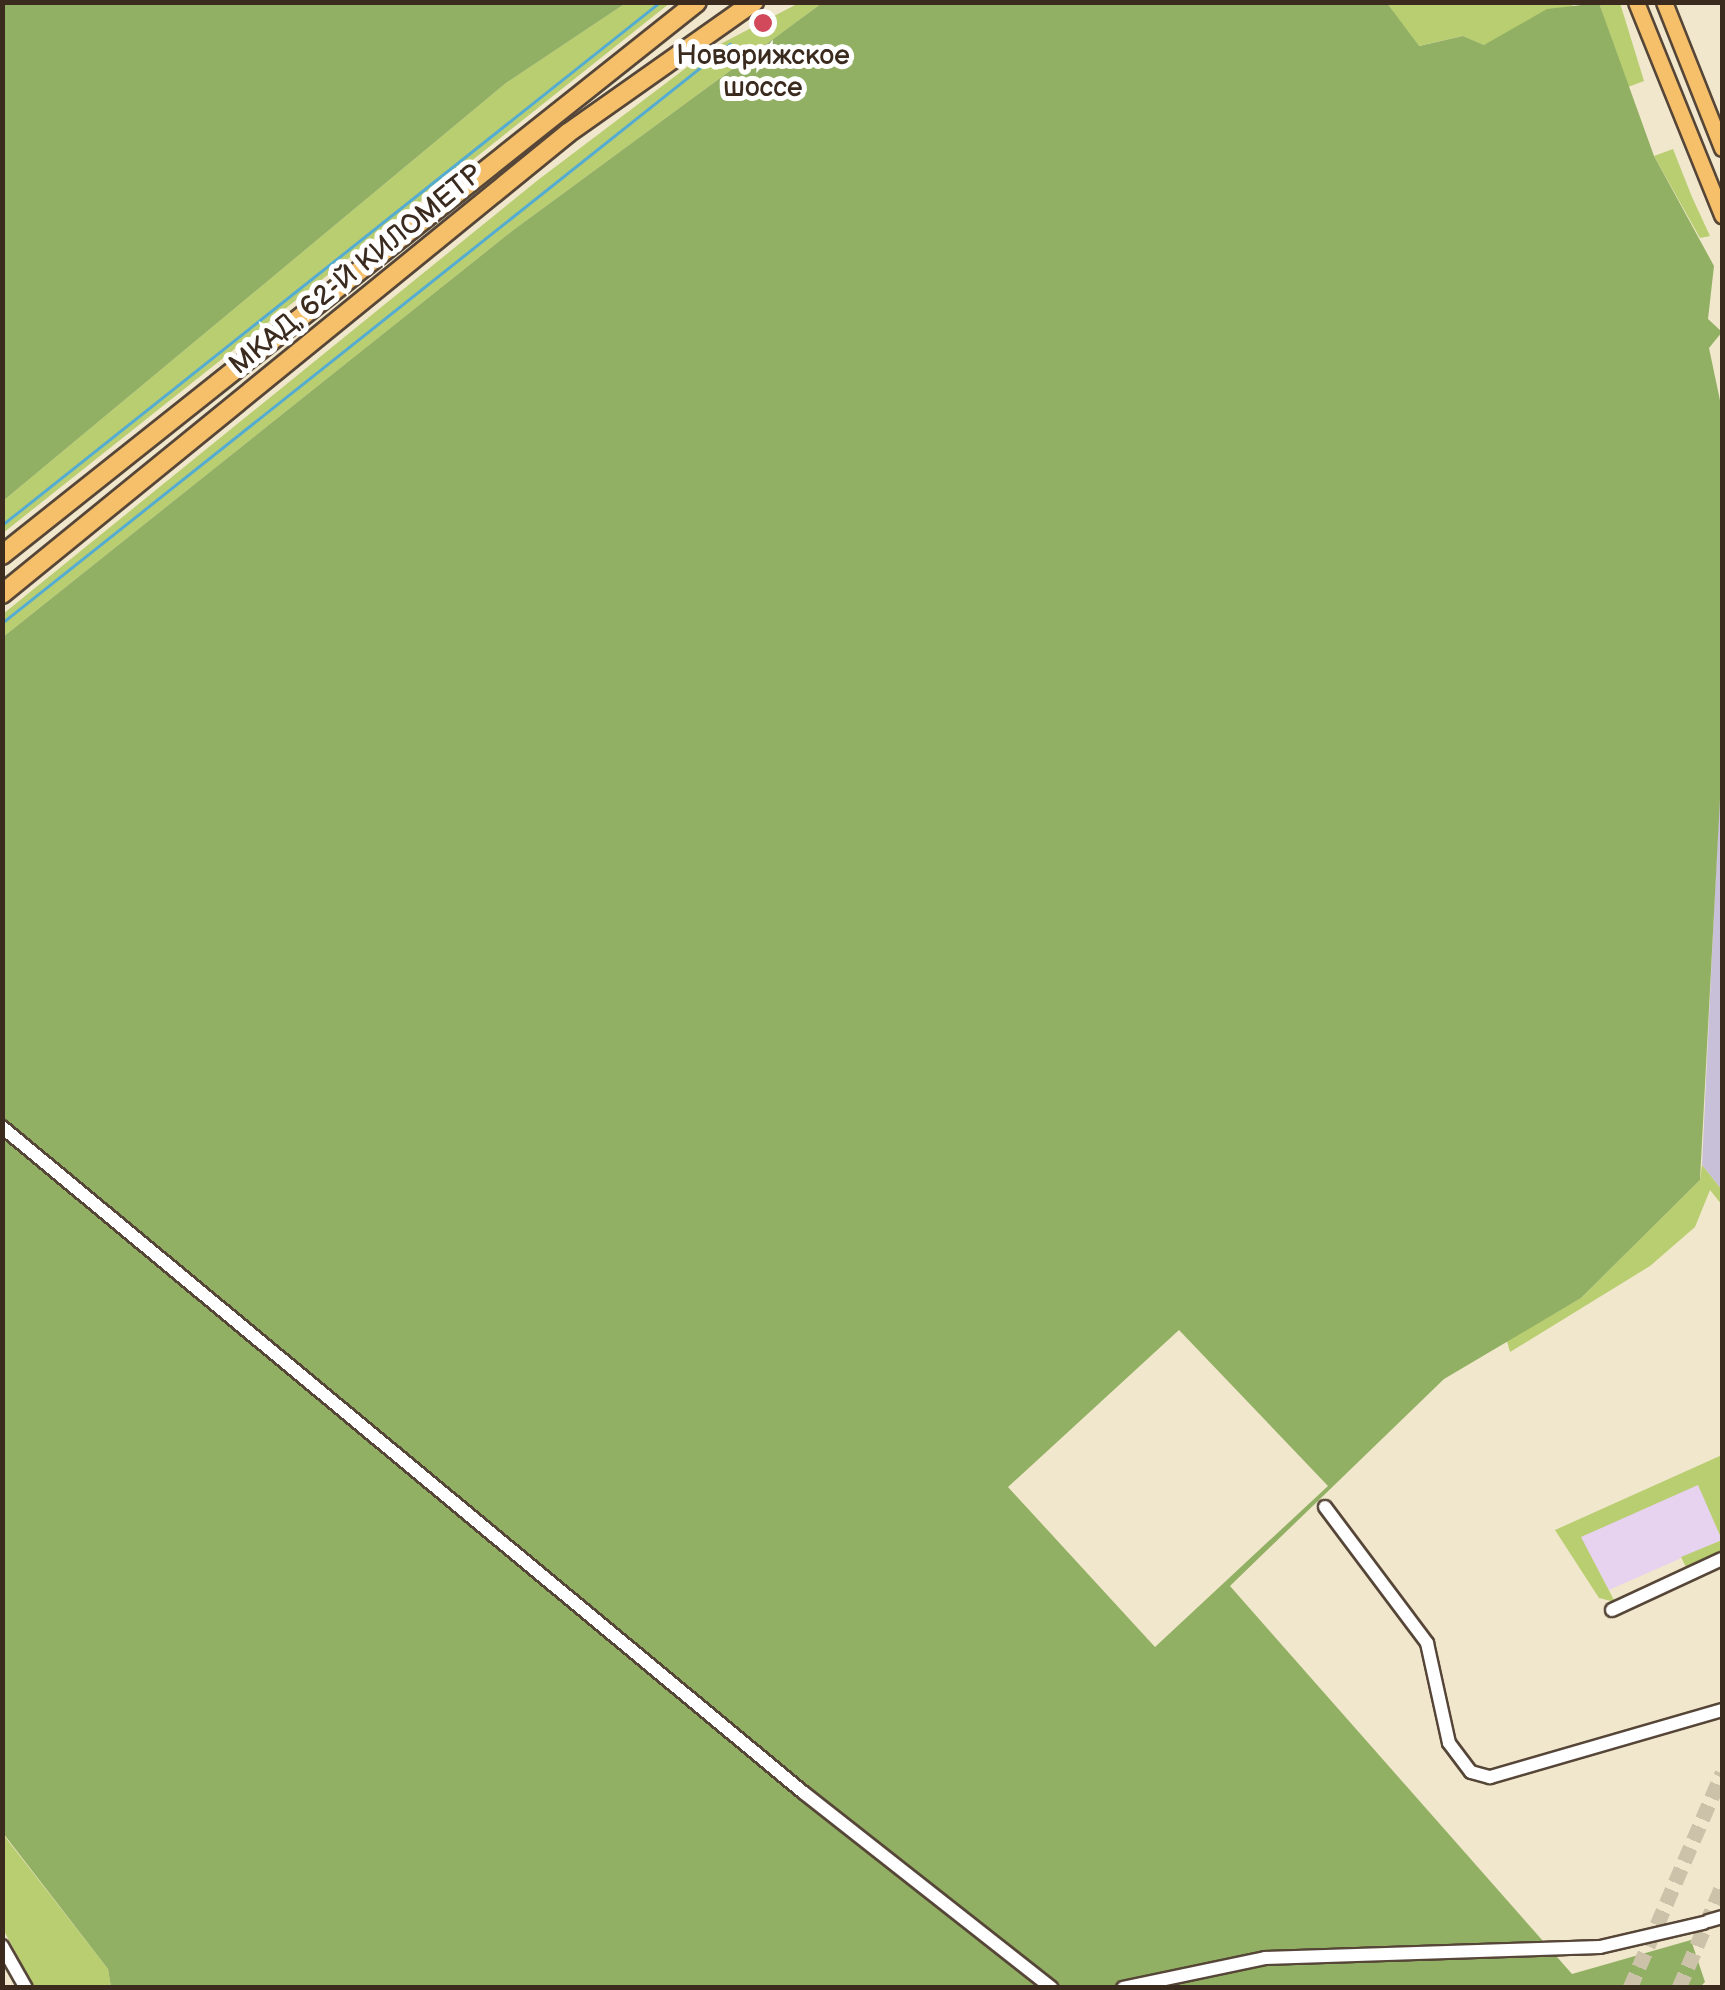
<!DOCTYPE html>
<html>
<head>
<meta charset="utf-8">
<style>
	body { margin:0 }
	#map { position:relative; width:1725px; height:1990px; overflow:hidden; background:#f0e7cc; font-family:"Balsamiq Sans",sans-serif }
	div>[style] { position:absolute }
	.built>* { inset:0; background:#e7d2ef }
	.industrial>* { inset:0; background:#c8bfd8 }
	.green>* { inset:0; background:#b9cd71 }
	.forest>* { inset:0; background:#92b063 }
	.stream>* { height:2.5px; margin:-1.25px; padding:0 1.25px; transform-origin:1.25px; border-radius:1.25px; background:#55acd2 }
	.major-tunnel>* { height:15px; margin-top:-7.5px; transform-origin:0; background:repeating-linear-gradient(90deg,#ccc1a9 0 15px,transparent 0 23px) }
	.roads { filter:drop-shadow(2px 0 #564638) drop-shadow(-2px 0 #564638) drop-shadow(0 2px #564638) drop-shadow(0 -2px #564638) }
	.minor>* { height:12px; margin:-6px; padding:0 6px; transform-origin:6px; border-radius:6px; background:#fff }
	.major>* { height:15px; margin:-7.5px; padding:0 7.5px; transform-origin:7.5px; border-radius:7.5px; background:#f6c06b }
	.highway>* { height:18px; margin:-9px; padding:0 9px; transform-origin:9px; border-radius:9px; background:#f6c06b }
	.dots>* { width:28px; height:28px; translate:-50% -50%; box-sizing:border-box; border:5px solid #fff; border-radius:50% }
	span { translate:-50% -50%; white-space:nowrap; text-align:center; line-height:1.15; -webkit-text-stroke:10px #fff; paint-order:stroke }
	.poi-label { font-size:28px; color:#3b2a1e }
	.street-label { font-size:28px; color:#3b2a1e }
	.frame { position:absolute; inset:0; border:5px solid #3b2a1e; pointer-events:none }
</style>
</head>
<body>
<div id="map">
	<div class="built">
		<i style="clip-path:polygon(1698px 1484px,1722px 1540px,1609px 1590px,1580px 1537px)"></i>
	</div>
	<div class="industrial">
		<i style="clip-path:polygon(1721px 764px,1722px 764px,1722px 1190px,1702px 1165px)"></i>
	</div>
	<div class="green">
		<i style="clip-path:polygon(626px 3px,670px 3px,3px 533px,3px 501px,506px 83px)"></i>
		<i style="clip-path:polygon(799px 3px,822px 3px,512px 231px,3px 637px,3px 614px,538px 180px,711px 49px)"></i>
		<i style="clip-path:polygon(1387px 3px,1578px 3px,1484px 45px,1463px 36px,1418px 46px)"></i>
		<i style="clip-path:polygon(1599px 3px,1620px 3px,1644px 81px,1628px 87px)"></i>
		<i style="clip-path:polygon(1673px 149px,1692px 197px,1710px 236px,1700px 238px,1654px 156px)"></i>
		<i style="clip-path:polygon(1702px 1165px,1722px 1190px,1722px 1205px,1710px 1190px,1695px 1227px,1650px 1266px,1510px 1352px,1507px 1341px,1581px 1298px,1700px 1180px)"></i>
		<i style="clip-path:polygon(1722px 1455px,1722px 1555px,1687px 1569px,1681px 1557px,1722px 1540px,1698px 1485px,1581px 1537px,1615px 1602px,1599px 1598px,1555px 1530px)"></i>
		<i style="clip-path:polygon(2px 1833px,108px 1969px,111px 1987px,34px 1987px,3px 1929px)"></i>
	</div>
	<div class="forest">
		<i style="clip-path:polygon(3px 2px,626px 2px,626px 3px,506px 83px,3px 501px)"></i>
		<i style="clip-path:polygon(evenodd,822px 3px,1387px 3px,1419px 46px,1463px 36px,1484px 45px,1547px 9px,1599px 3px,1654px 156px,1714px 266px,1708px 319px,1722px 332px,1709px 348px,1722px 410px,1722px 761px,1700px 1180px,1581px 1298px,1444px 1379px,1230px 1586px,1572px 1974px,1691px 1940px,1705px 1982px,1699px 1988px,111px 1987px,108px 1969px,3px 1833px,3px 637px,512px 231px,822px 3px,1179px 1330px,1328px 1486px,1155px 1647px,1008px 1487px,1179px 1330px)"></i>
	</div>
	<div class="stream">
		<i style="left:2px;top:525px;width:841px;rotate:-38.48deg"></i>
		<i style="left:2px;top:623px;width:930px;rotate:-38.5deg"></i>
	</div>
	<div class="major-tunnel">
		<i style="left:1630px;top:1988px;width:234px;rotate:-66.8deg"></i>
		<i style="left:1679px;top:1988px;width:111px;rotate:-67.1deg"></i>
	</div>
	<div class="roads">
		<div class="minor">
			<i style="left:2px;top:1127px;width:1042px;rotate:39.71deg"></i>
			<i style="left:804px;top:1793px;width:315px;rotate:38.2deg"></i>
			<i style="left:1325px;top:1507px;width:170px;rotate:53.1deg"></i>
			<i style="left:1427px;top:1643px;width:102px;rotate:77.6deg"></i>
			<i style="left:1449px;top:1743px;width:36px;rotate:53deg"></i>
			<i style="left:1471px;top:1772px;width:20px;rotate:15deg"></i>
			<i style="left:1490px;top:1777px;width:241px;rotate:-16.1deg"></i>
			<i style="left:1612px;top:1610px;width:121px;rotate:-24.9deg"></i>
			<i style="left:1708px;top:1921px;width:15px;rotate:-16deg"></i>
			<i style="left:2px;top:1946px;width:48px;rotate:60.3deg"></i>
			<i style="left:1123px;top:1988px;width:145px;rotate:-11.9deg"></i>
			<i style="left:1265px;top:1958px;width:335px;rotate:-1.9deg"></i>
			<i style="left:1600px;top:1947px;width:106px;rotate:-13.1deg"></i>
		</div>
		<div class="major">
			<i style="left:1636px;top:2px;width:230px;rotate:68deg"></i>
			<i style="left:1664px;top:2px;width:157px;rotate:68.3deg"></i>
		</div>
		<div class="highway">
			<i style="left:2px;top:555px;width:888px;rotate:-38.51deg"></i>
			<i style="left:2px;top:594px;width:730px;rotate:-39.16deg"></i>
			<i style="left:568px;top:133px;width:228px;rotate:-35.2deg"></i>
		</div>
	</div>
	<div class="dots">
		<i style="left:763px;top:23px;background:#d1495b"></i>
	</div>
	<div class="poi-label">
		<span style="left:763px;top:72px">Новорижское<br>шоссе</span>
	</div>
	<div class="street-label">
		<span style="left:356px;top:270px;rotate:-39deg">МКАД, 62-Й КИЛОМЕТР</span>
	</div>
	<div class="frame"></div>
</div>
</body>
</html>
